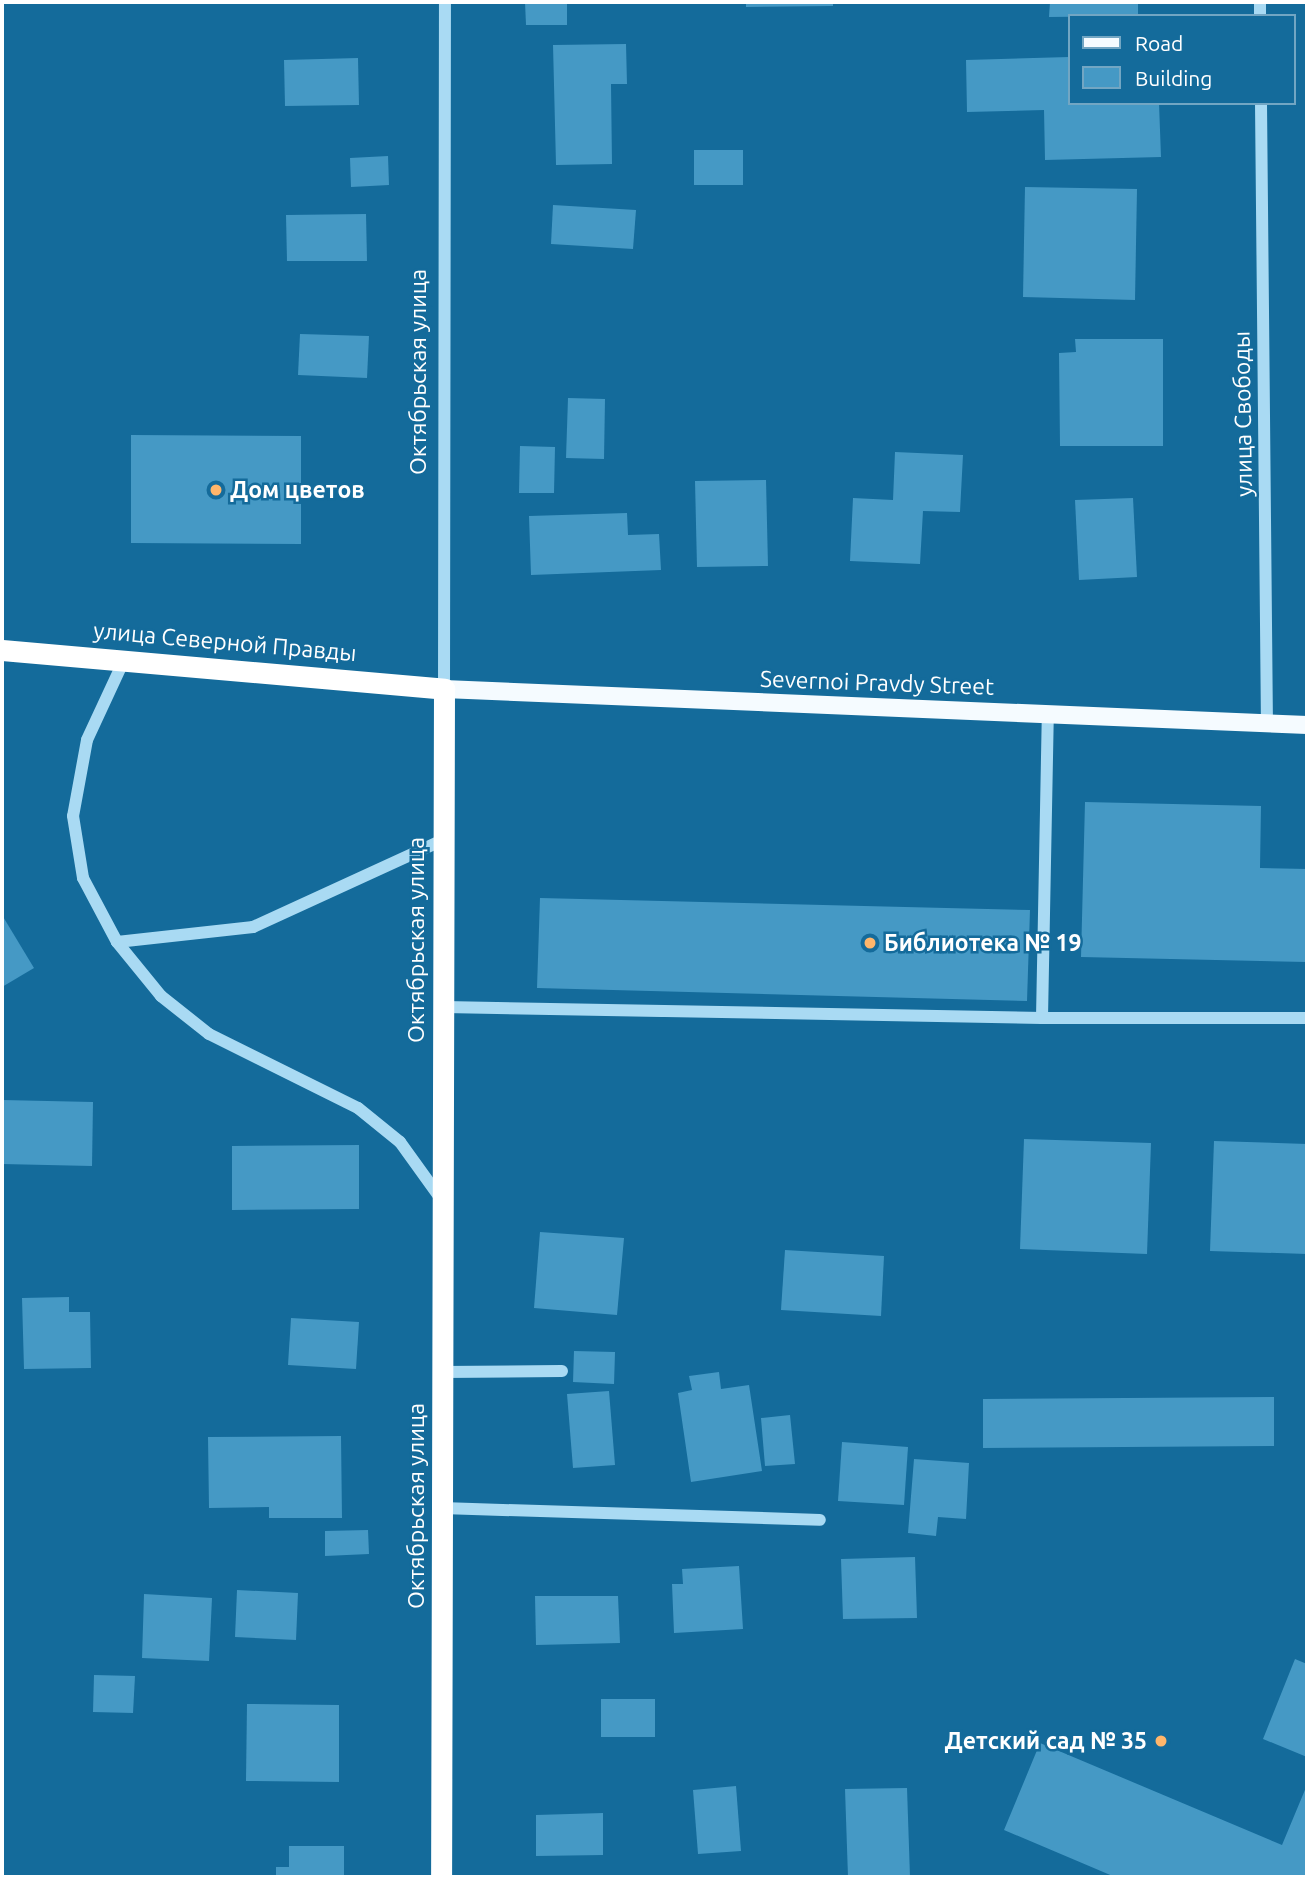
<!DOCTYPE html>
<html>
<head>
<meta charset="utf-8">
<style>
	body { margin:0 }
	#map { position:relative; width:1309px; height:1879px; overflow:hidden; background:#146b9b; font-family:Ubuntu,sans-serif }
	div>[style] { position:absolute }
	.building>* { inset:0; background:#4599c5 }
	.minor>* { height:12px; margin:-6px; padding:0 6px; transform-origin:6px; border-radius:6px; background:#a9daf3 }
	.major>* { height:18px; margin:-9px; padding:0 9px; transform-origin:9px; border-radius:9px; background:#f5fbff }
	.highway>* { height:21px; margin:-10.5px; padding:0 10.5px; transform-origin:10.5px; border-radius:10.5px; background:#fff }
	.dots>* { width:19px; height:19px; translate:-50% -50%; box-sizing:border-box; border:4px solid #146b9b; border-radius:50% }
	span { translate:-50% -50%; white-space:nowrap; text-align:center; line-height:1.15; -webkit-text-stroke:5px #146b9b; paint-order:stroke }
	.street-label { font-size:23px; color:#fff }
	.poi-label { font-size:23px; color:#fff; font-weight:700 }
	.left { translate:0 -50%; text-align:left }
	.right { translate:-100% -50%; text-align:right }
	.frame { position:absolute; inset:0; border:4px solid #fff; pointer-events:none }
	.legend { position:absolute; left:1068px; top:14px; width:228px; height:91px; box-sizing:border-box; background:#146b9b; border:2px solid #72a6c3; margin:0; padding:9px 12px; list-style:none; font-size:21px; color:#fff }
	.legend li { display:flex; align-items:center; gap:14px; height:35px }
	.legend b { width:35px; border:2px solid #72a6c3 }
</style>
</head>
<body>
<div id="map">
	<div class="building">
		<i style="clip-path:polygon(525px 2px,567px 2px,567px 25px,526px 25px)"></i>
		<i style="clip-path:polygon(746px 2px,833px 2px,833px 6px,746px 7px)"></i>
		<i style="clip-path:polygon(1050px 2px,1138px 2px,1138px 16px,1049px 17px)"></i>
		<i style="clip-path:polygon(626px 44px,627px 84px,611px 84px,612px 164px,556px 165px,553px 45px)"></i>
		<i style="clip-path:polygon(1069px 57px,1069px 103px,1159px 103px,1161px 157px,1045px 160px,1044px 110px,967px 112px,966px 60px)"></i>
		<i style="clip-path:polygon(358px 58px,359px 105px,285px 106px,284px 60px)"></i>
		<i style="clip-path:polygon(694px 150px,743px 150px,743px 185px,694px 185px)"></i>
		<i style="clip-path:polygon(388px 156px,389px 185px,351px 187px,350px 158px)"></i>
		<i style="clip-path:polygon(1025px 187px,1137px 189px,1135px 300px,1023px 297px)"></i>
		<i style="clip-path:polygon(553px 205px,636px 210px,633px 249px,551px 244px)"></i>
		<i style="clip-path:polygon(366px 214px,367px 261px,287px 261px,286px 215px)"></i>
		<i style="clip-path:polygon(300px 334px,369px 336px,367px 378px,298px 375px)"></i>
		<i style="clip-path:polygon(1075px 339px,1163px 339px,1163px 446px,1060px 446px,1059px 353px,1076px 352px)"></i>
		<i style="clip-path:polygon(568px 398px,605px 399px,604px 459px,566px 458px)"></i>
		<i style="clip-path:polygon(131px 435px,301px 436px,301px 544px,131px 543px)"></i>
		<i style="clip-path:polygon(520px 446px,555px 447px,554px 493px,519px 493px)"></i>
		<i style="clip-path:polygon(895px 452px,963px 455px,960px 512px,923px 511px,920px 564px,850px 561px,853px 498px,893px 500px)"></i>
		<i style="clip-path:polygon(766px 480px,768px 566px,697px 567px,695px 481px)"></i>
		<i style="clip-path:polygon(1133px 498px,1137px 577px,1079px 580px,1075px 500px)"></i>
		<i style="clip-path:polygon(627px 513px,628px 535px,659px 534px,661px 570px,531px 575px,529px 516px)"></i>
		<i style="clip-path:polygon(1085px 802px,1261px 806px,1260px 868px,1307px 869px,1307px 962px,1081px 957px)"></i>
		<i style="clip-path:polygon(540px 898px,1030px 910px,1027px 1001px,537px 988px)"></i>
		<i style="clip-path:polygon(2px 915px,34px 968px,2px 987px)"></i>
		<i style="clip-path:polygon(2px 1100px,93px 1102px,92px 1166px,2px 1164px)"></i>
		<i style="clip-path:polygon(1024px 1139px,1151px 1143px,1147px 1254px,1020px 1249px)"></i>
		<i style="clip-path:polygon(1214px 1141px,1307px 1144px,1307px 1254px,1210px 1251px)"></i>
		<i style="clip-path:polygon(359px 1145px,359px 1209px,232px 1210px,232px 1146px)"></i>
		<i style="clip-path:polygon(540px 1232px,624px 1238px,617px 1315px,534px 1308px)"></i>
		<i style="clip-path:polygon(785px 1250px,884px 1256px,881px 1316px,781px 1310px)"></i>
		<i style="clip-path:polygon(69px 1297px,69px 1312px,90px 1312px,91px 1368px,24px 1369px,22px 1298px)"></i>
		<i style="clip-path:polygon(291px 1318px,359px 1322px,356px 1369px,288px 1365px)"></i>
		<i style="clip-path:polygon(574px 1351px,615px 1352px,614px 1384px,573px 1382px)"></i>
		<i style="clip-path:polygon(719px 1372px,721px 1389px,749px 1385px,762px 1471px,691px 1482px,678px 1393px,692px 1390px,689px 1376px)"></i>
		<i style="clip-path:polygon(609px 1391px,615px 1465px,573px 1468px,567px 1394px)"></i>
		<i style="clip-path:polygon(1274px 1397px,1274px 1446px,983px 1448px,983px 1399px)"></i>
		<i style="clip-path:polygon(790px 1415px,795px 1464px,765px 1466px,761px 1418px)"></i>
		<i style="clip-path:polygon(341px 1436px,342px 1518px,269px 1518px,269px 1507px,209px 1508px,208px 1437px)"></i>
		<i style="clip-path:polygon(842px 1442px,908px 1447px,904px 1505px,838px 1501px)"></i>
		<i style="clip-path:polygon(914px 1459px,969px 1463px,966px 1519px,938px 1517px,936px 1536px,908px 1533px)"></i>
		<i style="clip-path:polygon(368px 1530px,369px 1554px,325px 1556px,325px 1531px)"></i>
		<i style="clip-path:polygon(915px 1557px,917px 1618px,843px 1619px,841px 1559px)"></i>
		<i style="clip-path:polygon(739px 1566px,743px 1629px,674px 1633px,672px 1584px,683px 1584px,682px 1569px)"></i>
		<i style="clip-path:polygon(237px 1590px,298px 1593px,296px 1640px,235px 1637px)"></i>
		<i style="clip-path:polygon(144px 1594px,212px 1598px,209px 1661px,142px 1658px)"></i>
		<i style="clip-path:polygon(535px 1596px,618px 1596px,620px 1643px,536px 1645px)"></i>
		<i style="clip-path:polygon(1295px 1659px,1307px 1664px,1307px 1757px,1263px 1739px)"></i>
		<i style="clip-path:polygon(94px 1675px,135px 1676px,133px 1713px,93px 1712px)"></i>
		<i style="clip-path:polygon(601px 1699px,655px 1699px,655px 1737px,601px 1737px)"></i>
		<i style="clip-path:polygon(247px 1704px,339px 1705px,339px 1782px,246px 1781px)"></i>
		<i style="clip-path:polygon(1040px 1743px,1282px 1845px,1307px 1785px,1307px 1877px,1115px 1877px,1004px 1830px)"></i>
		<i style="clip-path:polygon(736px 1786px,741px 1851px,698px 1854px,693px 1790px)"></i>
		<i style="clip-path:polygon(907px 1788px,910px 1877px,848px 1877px,845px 1789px)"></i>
		<i style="clip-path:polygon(603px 1813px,603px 1855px,536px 1856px,536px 1815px)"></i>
		<i style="clip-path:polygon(289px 1846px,344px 1846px,344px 1877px,276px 1877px,276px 1867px,289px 1867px)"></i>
	</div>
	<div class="minor">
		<i style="left:1260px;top:2px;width:14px;rotate:90deg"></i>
		<i style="left:1261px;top:103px;width:622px;rotate:89.45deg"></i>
		<i style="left:125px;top:658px;width:90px;rotate:114.9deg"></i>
		<i style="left:87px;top:740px;width:77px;rotate:100.4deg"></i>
		<i style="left:73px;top:816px;width:63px;rotate:80.8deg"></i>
		<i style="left:83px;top:878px;width:72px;rotate:62deg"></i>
		<i style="left:117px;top:942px;width:70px;rotate:50.8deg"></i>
		<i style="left:161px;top:996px;width:61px;rotate:38.4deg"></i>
		<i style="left:209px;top:1034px;width:166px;rotate:26.4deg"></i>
		<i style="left:358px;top:1108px;width:54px;rotate:39deg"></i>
		<i style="left:400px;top:1142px;width:70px;rotate:54.3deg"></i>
		<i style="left:444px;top:689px;width:687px;rotate:-89.92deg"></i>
		<i style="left:117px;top:942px;width:137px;rotate:-6.3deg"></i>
		<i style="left:253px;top:927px;width:207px;rotate:-24.6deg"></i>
		<i style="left:444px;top:1007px;width:598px;rotate:1.05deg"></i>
		<i style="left:1042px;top:1018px;width:303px;rotate:-88.9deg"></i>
		<i style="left:1042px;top:1018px;width:265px"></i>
		<i style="left:442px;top:1372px;width:120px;rotate:-0.5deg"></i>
		<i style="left:442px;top:1508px;width:378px;rotate:1.8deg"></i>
	</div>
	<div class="major">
		<i style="left:444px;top:689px;width:864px;rotate:2.39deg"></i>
	</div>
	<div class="highway">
		<i style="left:2px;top:650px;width:444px;rotate:5deg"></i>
		<i style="left:444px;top:689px;width:1188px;rotate:90.14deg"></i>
	</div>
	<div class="dots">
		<i style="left:216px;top:490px;background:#ffb66b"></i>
		<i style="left:870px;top:943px;background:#ffb66b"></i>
		<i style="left:1161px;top:1741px;background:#ffb66b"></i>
	</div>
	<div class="street-label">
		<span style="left:418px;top:372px;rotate:-90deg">Октябрьская улица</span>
		<span style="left:1243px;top:414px;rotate:-91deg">улица Свободы</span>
		<span style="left:225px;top:642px;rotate:5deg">улица Северной Правды</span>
		<span style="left:877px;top:683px;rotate:2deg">Severnoi Pravdy Street</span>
		<span style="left:416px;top:940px;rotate:-90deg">Октябрьская улица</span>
		<span style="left:416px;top:1506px;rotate:-90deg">Октябрьская улица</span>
	</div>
	<div class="poi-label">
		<span class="left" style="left:230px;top:490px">Дом цветов</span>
		<span class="left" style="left:884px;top:943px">Библиотека № 19</span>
		<span class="right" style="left:1147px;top:1741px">Детский сад № 35</span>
	</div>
	<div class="frame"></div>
	<ul class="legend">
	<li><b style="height:9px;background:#f5fbff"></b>Road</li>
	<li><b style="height:19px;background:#4599c5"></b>Building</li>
	</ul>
</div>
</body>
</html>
